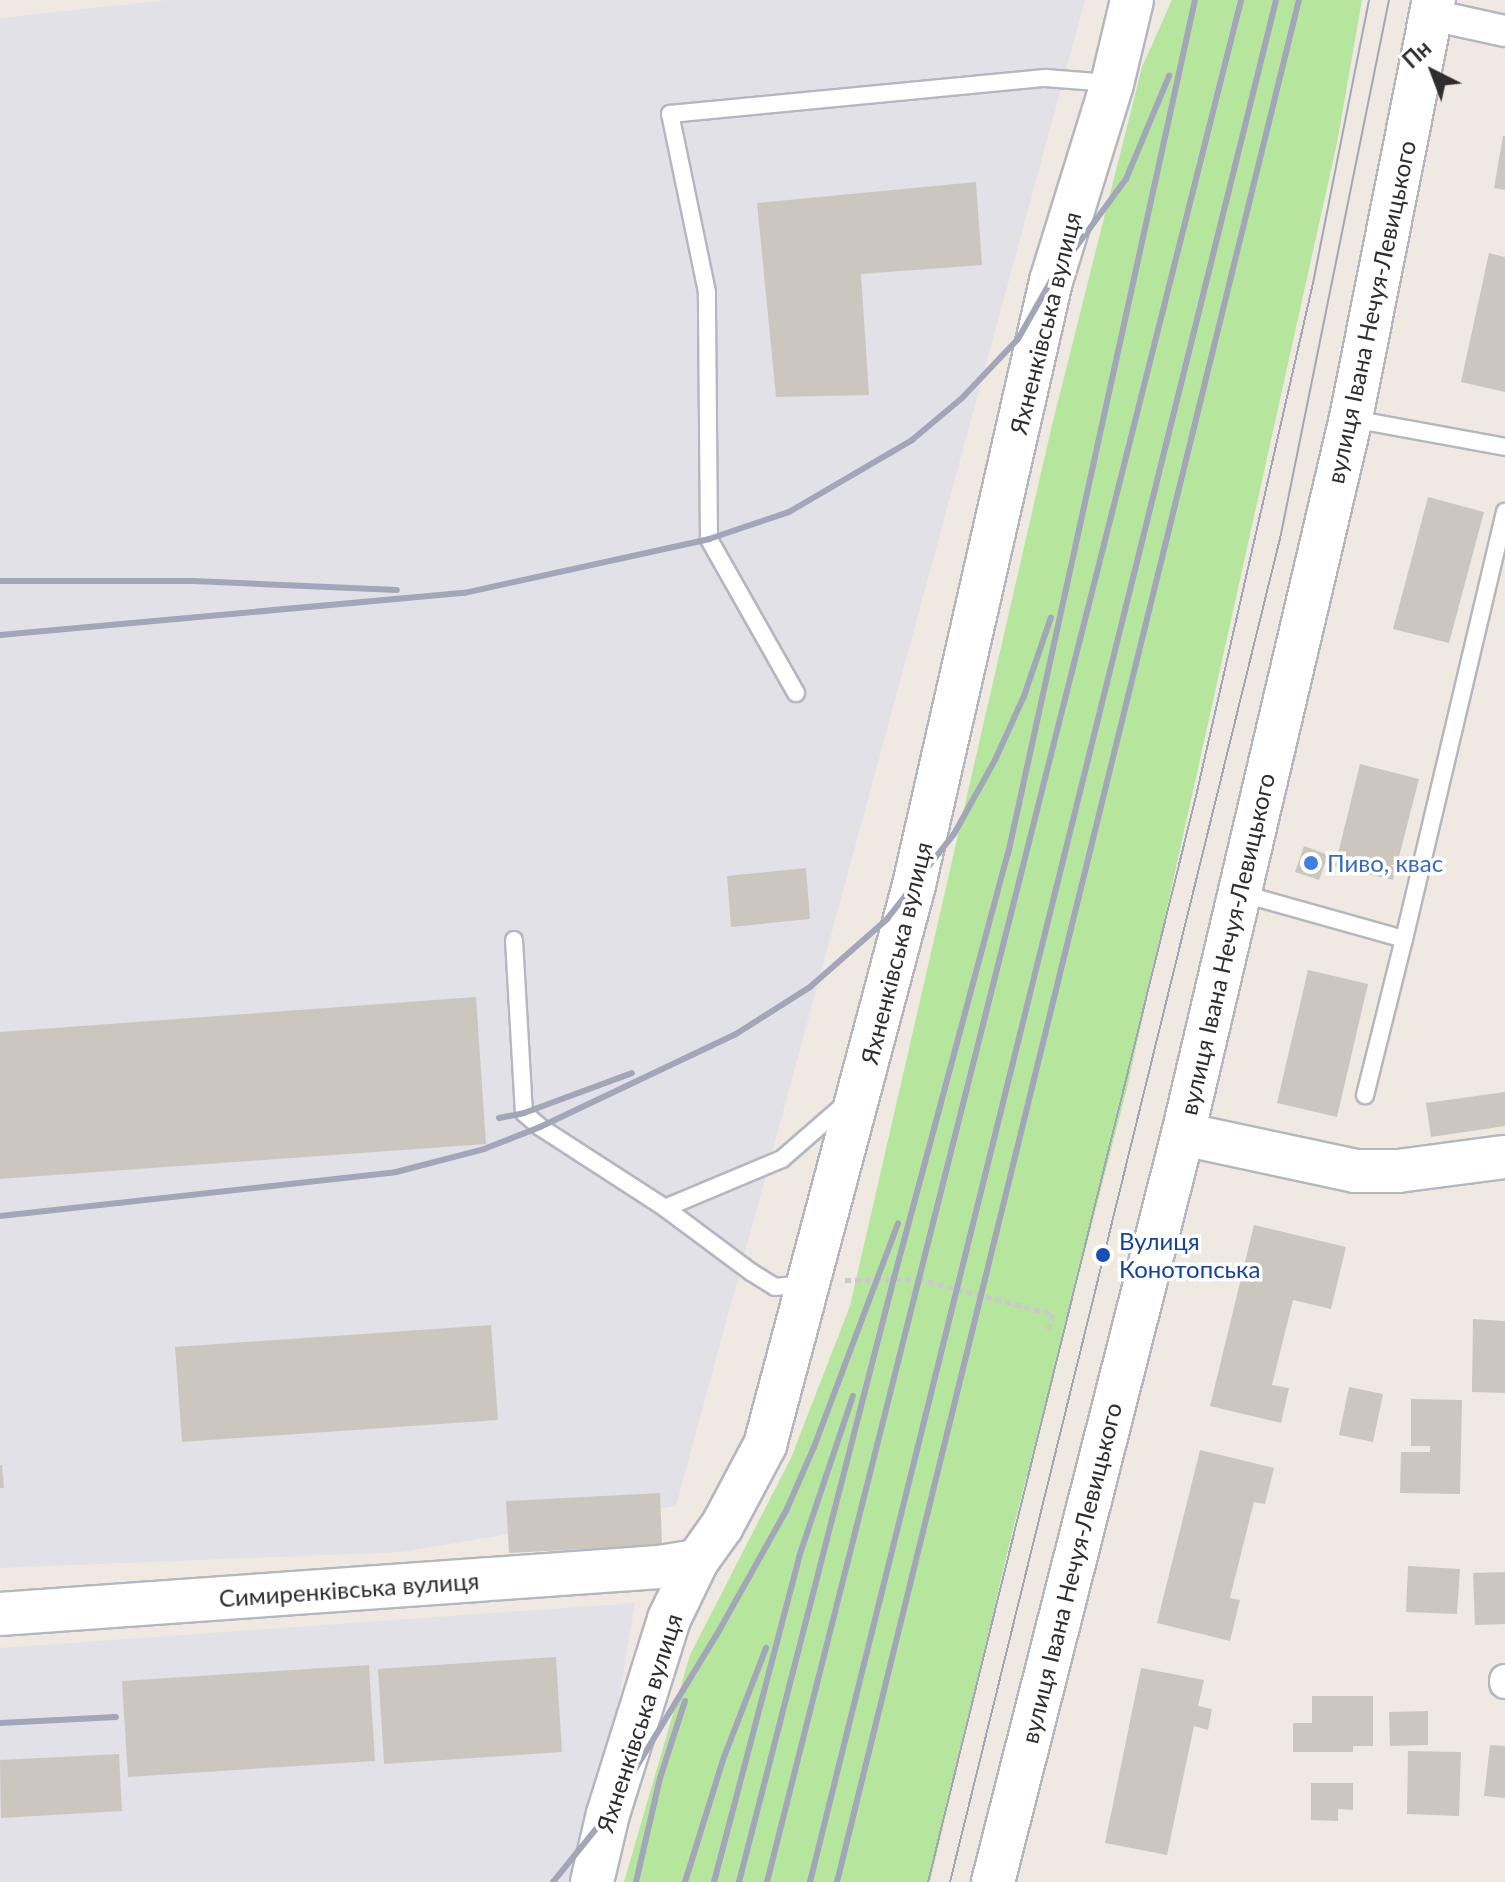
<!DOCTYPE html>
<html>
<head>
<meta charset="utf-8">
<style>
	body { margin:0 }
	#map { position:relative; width:1505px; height:1882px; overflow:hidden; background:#efe9e1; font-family:Lato,sans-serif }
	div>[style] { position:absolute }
	.industrial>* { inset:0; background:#e3e1e8 }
	.green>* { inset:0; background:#b6e59e }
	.building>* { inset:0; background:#cbc7bf }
	.path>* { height:5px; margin-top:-2.5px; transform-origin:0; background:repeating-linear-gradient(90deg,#c9c9c9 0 6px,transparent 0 10px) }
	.roads { filter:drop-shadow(2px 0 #b4b7c1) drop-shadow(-2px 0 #b4b7c1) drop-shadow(0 2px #b4b7c1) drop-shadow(0 -2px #b4b7c1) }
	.lane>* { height:16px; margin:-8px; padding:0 8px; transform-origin:8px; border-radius:8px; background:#fff }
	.street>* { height:30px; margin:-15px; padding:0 15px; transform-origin:15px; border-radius:15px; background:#fff }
	.secondary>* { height:42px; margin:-21px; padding:0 21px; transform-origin:21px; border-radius:21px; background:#fff }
	.tram>* { height:2px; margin:-1px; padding:0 1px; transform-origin:1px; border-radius:1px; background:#a3a6b8 }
	.rail>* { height:6px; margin:-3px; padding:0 3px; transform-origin:3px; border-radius:3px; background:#a3a6b8 }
	.dots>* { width:22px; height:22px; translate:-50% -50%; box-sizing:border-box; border:4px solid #fff; border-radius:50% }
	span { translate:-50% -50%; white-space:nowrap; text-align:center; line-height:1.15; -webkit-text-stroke:7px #fff; paint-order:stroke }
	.street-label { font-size:24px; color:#2e2e2e }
	.shop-label { font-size:24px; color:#366cbe }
	.left { translate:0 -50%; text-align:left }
	.transit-label { font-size:24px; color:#164399 }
	.north { position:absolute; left:1393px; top:32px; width:80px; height:80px; -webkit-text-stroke:6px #fff; paint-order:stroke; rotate:318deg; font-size:22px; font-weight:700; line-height:32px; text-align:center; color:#2e2e2e }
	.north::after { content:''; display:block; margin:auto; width:28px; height:36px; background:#2e2e2e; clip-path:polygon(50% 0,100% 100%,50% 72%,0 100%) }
</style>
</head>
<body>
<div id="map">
	<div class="industrial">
		<i style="clip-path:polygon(167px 0,1085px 0,676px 1506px,402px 1552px,0 1568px,0 18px)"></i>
		<i style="clip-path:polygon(635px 1603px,611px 1747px,578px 1882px,0 1882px,0 1648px)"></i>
	</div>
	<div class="green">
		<i style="clip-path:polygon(1172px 0,1362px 0,1337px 143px,1127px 1088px,1011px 1537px,930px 1882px,624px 1882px,690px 1655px,791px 1458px,850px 1306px,1052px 425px,1142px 67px)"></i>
	</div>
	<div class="building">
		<i style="clip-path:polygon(1503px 136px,1505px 136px,1505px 190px,1494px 188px)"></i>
		<i style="clip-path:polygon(976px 182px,982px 265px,861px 274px,869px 395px,776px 397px,757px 203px)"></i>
		<i style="clip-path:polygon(1489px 253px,1505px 257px,1505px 392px,1461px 382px)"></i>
		<i style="clip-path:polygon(1428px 497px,1484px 512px,1449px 643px,1393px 629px)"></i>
		<i style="clip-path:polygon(1360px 764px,1419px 779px,1393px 880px,1335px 866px)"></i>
		<i style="clip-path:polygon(1304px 846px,1328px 855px,1319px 880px,1295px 872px)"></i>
		<i style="clip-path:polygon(806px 868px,810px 919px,731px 927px,727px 876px)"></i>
		<i style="clip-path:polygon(1308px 970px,1368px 984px,1337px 1117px,1277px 1103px)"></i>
		<i style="clip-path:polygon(476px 997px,486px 1144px,0 1179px,0 1032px)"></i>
		<i style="clip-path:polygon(1505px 1092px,1505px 1126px,1431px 1137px,1426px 1103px)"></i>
		<i style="clip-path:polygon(1254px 1225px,1346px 1247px,1331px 1309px,1293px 1300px,1272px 1385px,1289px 1388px,1281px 1423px,1210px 1406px)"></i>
		<i style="clip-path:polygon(1473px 1319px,1505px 1321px,1505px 1393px,1472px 1392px)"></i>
		<i style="clip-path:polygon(491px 1325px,498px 1420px,182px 1442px,175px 1347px)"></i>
		<i style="clip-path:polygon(1349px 1387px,1383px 1394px,1373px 1442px,1339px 1435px)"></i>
		<i style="clip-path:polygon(1411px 1399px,1462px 1400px,1460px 1494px,1400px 1493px,1401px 1452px,1430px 1452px,1430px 1446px,1411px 1446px)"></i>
		<i style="clip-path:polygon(1200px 1450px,1274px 1468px,1265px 1504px,1254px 1502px,1230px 1598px,1240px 1600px,1230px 1641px,1157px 1623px)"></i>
		<i style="clip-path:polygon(0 1465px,2px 1465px,4px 1488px,0 1488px)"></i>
		<i style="clip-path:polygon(660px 1493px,662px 1545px,509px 1553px,506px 1501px)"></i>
		<i style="clip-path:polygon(1408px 1566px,1460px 1569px,1457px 1614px,1406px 1612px)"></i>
		<i style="clip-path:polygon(1505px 1572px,1505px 1624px,1475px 1625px,1473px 1573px)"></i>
		<i style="clip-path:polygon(556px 1657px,562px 1752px,384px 1764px,378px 1669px)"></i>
		<i style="clip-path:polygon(369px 1665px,375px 1761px,128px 1777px,122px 1681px)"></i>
		<i style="clip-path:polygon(1141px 1668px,1204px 1680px,1198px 1706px,1212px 1709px,1208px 1730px,1194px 1726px,1167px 1855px,1105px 1843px)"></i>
		<i style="clip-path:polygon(1312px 1696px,1373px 1696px,1373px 1746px,1353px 1746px,1353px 1752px,1293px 1752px,1293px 1723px,1312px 1723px)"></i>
		<i style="clip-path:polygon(1428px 1711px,1428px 1745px,1390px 1746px,1389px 1712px)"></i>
		<i style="clip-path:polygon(1490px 1745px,1505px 1746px,1505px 1798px,1484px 1796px)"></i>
		<i style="clip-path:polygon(1408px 1751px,1461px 1752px,1459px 1816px,1407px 1814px)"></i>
		<i style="clip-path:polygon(119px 1754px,122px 1811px,1px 1818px,0 1760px)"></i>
		<i style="clip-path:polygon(1311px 1783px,1353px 1783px,1353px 1810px,1338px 1809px,1338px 1821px,1311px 1820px)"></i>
	</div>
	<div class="path">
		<i style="left:845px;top:1280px;width:73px;rotate:-0.8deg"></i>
		<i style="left:918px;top:1279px;width:139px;rotate:14.5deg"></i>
		<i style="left:1053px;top:1314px;width:19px;rotate:106deg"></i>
	</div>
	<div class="roads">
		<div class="lane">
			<i style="left:1353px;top:419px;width:155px;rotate:10.4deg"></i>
			<i style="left:796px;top:693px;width:177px;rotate:-119.5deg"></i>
			<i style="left:709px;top:539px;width:247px;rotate:-90.5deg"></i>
			<i style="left:707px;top:292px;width:182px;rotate:-101.7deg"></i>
			<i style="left:670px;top:114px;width:377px;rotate:-5.5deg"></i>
			<i style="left:1045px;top:78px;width:65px;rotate:4.4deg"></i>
			<i style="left:1240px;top:893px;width:170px;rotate:15.7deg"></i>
			<i style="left:1404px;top:939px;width:161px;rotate:104deg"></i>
			<i style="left:1404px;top:939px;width:439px;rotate:-76.7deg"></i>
			<i style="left:514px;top:940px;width:173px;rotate:86.7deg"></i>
			<i style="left:524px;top:1113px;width:21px;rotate:41deg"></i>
			<i style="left:540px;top:1127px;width:149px;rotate:32.9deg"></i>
			<i style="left:665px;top:1208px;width:107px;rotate:36.7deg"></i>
			<i style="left:751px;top:1272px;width:28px;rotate:32deg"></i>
			<i style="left:775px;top:1287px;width:30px;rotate:-6deg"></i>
			<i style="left:665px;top:1208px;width:127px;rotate:-22.7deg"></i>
			<i style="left:782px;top:1159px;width:84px;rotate:-41.1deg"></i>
		</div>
		<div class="street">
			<i style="left:1432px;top:15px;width:75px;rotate:12.4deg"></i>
			<i style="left:1505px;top:1680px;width:3px;rotate:90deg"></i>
		</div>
		<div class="secondary">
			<i style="left:1183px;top:1134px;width:176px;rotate:12.1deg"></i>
			<i style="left:1355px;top:1171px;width:43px"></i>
			<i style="left:1398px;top:1171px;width:108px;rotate:-7.5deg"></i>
			<i style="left:0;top:1614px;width:661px;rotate:-4.08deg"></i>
			<i style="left:659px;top:1567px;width:38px;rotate:-9deg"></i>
			<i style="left:592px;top:1882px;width:70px;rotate:-76.8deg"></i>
			<i style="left:608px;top:1814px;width:204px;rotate:-72.6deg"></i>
			<i style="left:669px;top:1619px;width:64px;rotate:-64.2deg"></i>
			<i style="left:697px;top:1561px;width:43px;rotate:-54.5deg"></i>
			<i style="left:722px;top:1526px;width:92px;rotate:-62deg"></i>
			<i style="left:765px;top:1445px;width:579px;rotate:-75.1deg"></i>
			<i style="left:914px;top:885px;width:619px;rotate:-77.22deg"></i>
			<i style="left:1051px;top:281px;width:206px;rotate:-72.8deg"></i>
			<i style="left:1112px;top:84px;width:86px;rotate:-76.6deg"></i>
			<i style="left:993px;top:1882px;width:772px;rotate:-75.75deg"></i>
			<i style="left:1183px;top:1134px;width:735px;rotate:-76.8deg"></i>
			<i style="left:1351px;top:418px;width:426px;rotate:-78.8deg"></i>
		</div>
	</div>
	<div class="tram">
		<i style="left:928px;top:1882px;width:1119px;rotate:-76.14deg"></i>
		<i style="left:1196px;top:796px;width:526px;rotate:-77.15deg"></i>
		<i style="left:1313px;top:283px;width:288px;rotate:-78.8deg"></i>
		<i style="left:950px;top:1882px;width:1388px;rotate:-76.2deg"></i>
		<i style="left:1281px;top:534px;width:545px;rotate:-78.57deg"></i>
	</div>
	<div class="rail">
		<i style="left:0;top:581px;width:193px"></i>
		<i style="left:193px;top:581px;width:204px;rotate:2.5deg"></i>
		<i style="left:0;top:635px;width:466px;rotate:-5.2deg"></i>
		<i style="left:464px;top:593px;width:251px;rotate:-12.4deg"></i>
		<i style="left:709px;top:539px;width:84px;rotate:-18.6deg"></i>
		<i style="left:789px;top:512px;width:143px;rotate:-30.3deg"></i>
		<i style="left:912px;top:440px;width:65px;rotate:-40deg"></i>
		<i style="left:962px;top:398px;width:81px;rotate:-46.5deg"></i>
		<i style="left:1018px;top:339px;width:67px;rotate:-60.4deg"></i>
		<i style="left:1051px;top:281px;width:127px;rotate:-53.7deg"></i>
		<i style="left:1126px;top:179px;width:112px;rotate:-67.3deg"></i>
		<i style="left:499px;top:1118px;width:25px;rotate:-11deg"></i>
		<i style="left:524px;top:1113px;width:115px;rotate:-20.3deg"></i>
		<i style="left:0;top:1216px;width:398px;rotate:-6.3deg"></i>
		<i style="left:396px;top:1172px;width:91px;rotate:-14.6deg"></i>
		<i style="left:484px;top:1149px;width:60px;rotate:-21.4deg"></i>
		<i style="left:540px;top:1127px;width:217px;rotate:-25.4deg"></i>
		<i style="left:736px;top:1034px;width:88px;rotate:-32.4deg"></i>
		<i style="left:810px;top:987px;width:103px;rotate:-41.4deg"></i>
		<i style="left:887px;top:919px;width:108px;rotate:-51.8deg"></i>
		<i style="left:954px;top:834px;width:85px;rotate:-61deg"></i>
		<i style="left:995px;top:760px;width:70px;rotate:-65.6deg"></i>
		<i style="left:1024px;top:696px;width:83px;rotate:-71.1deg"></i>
		<i style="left:0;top:1723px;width:116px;rotate:-3deg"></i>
		<i style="left:553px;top:1882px;width:87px;rotate:-51deg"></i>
		<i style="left:608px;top:1814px;width:208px;rotate:-58.8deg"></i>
		<i style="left:716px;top:1636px;width:143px;rotate:-60.8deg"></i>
		<i style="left:786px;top:1511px;width:70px;rotate:-66.4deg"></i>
		<i style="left:814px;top:1447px;width:239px;rotate:-69.4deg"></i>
		<i style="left:636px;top:1882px;width:107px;rotate:-77deg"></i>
		<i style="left:660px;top:1778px;width:81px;rotate:-72deg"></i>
		<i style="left:685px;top:1882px;width:131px;rotate:-72.7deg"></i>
		<i style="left:724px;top:1757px;width:117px;rotate:-68.9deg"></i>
		<i style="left:714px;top:1882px;width:336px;rotate:-75.3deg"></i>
		<i style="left:799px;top:1557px;width:170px;rotate:-71.5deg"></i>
		<i style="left:739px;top:1882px;width:624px;rotate:-75.61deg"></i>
		<i style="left:894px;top:1278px;width:439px;rotate:-75deg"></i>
		<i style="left:1008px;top:854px;width:874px;rotate:-77.65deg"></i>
		<i style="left:767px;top:1882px;width:1941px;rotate:-75.86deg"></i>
		<i style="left:810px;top:1882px;width:1939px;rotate:-76.09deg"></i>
		<i style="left:837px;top:1882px;width:1938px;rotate:-76.21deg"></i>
	</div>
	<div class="dots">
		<i style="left:1311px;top:863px;background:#3f7fe0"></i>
		<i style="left:1103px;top:1255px;background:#1a4fb4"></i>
	</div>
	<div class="street-label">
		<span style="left:1371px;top:312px;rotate:-78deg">вулиця Івана Нечуя-Левицького</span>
		<span style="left:1045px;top:323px;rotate:-76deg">Яхненківська вулиця</span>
		<span style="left:1227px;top:944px;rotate:-77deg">вулиця Івана Нечуя-Левицького</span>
		<span style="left:896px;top:953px;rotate:-76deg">Яхненківська вулиця</span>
		<span style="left:1071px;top:1573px;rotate:-76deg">вулиця Івана Нечуя-Левицького</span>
		<span style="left:349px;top:1589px;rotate:-4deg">Симиренківська вулиця</span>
		<span style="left:639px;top:1723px;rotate:-72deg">Яхненківська вулиця</span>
	</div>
	<div class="shop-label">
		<span class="left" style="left:1327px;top:863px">Пиво, квас</span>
	</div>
	<div class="transit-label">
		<span class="left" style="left:1119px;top:1255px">Вулиця<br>Конотопська</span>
	</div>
	<div class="north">Пн</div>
</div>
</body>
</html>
